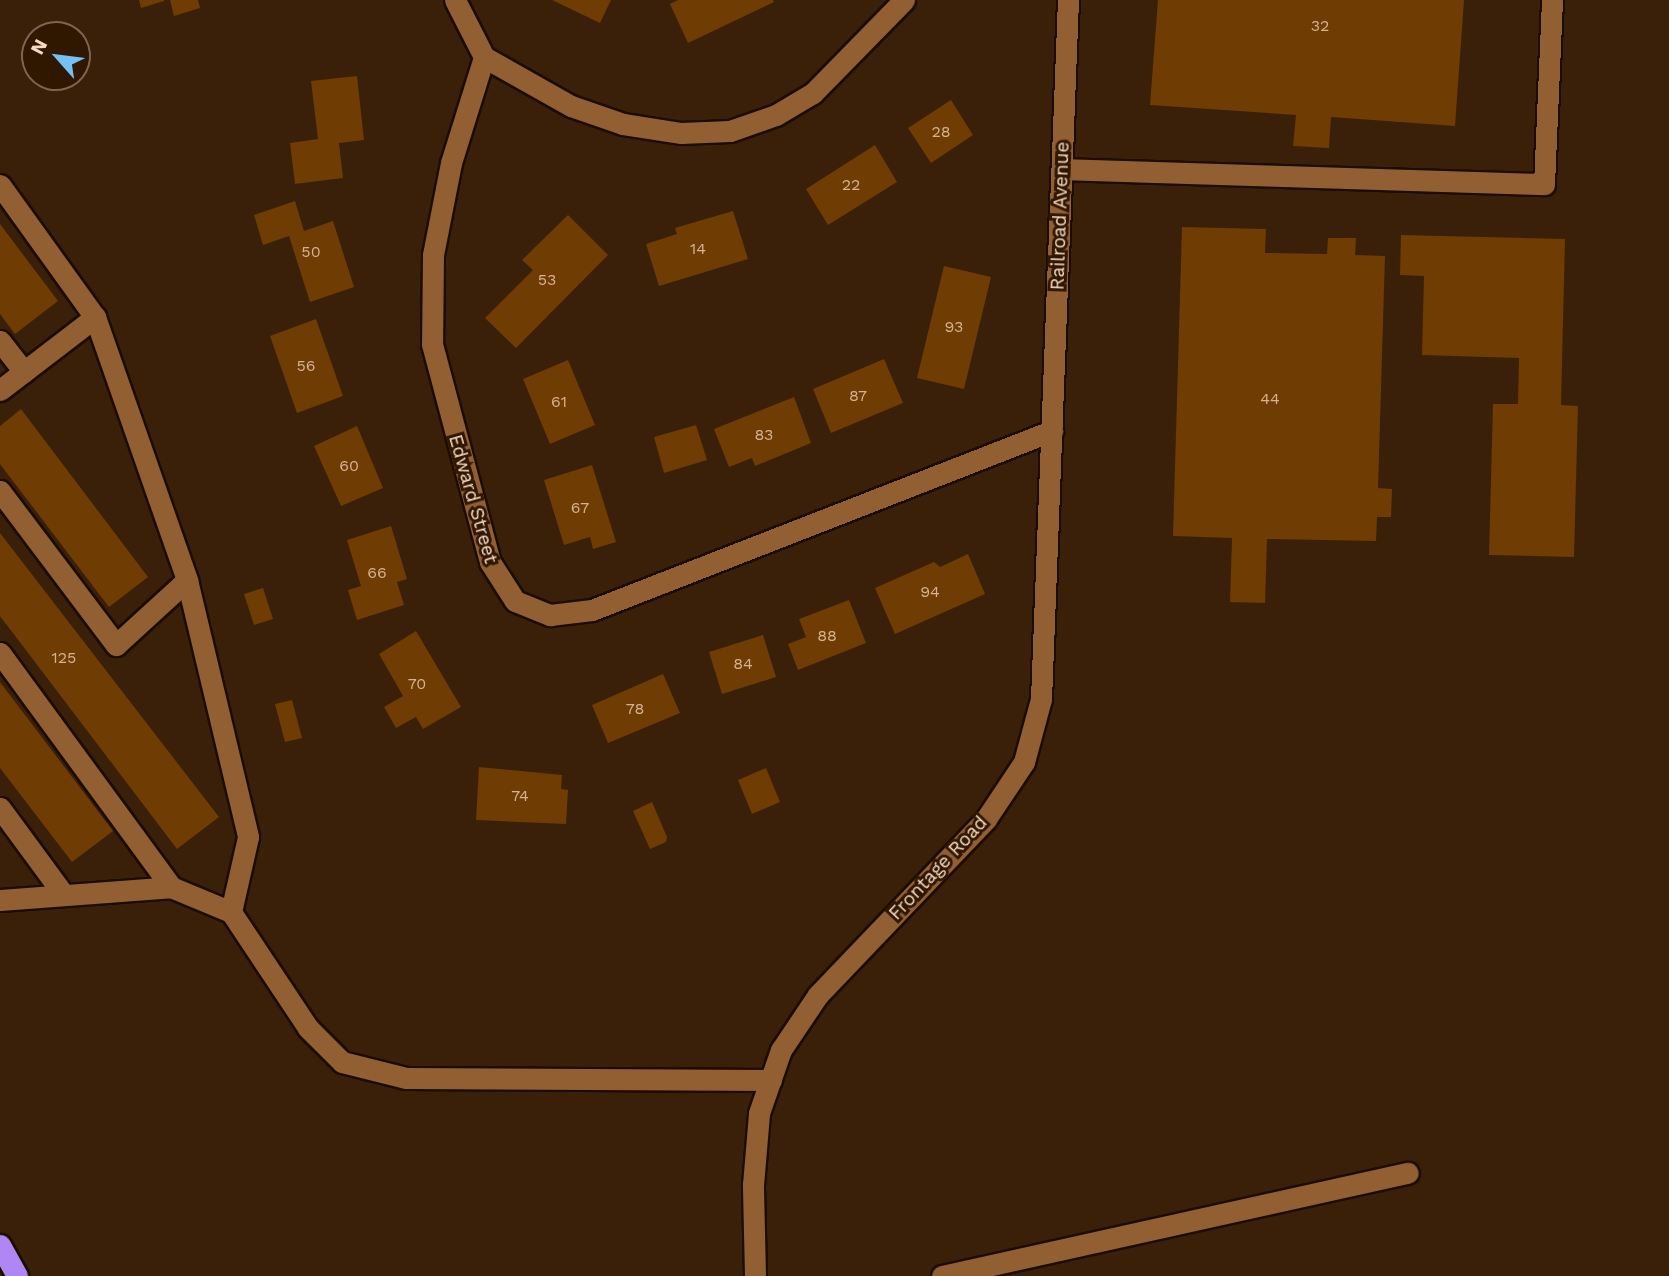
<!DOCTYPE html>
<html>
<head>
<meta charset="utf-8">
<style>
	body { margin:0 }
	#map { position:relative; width:1669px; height:1276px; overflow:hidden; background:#3a2008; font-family:"Work Sans",sans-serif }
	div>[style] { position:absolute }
	.building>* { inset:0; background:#6f3c03 }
	.roads { filter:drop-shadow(2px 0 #1b0c01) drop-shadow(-2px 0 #1b0c01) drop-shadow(0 2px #1b0c01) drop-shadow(0 -2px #1b0c01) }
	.minor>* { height:21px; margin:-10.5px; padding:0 10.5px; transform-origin:10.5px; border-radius:10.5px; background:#925f32 }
	.highway>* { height:21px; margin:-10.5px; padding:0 10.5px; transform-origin:10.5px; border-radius:10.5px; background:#b087f2 }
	span { translate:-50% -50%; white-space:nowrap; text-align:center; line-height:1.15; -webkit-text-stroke:6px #301700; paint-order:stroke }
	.number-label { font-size:16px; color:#d4b292 }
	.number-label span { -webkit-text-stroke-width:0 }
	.street-label { font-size:19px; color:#f6d9c2 }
	.north { position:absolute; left:21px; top:21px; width:70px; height:70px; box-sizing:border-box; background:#301700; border:2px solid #7f654e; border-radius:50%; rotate:298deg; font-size:19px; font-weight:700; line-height:28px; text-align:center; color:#f6d9c2 }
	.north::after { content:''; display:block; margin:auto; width:24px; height:32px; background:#73c1f6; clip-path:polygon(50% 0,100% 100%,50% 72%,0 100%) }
</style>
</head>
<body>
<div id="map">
	<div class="building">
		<i style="clip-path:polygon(139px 0,164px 0,164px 1px,141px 8px)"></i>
		<i style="clip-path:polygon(170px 0,198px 0,200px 8px,174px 16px)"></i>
		<i style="clip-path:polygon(552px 0,611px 0,600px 23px)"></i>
		<i style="clip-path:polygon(678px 0,773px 0,774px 2px,688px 43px,670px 4px)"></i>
		<i style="clip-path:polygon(1158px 0,1464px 0,1455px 126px,1331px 117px,1329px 148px,1293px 146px,1296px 115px,1150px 105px)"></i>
		<i style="clip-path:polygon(357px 76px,364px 140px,339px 143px,343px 178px,295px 184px,290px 143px,318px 139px,311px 81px)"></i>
		<i style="clip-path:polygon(951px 100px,973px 135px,931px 163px,908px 128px)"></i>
		<i style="clip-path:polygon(875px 145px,897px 182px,828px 225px,806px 189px)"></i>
		<i style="clip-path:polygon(295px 201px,304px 231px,333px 221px,354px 287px,310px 302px,289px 236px,263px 245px,254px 215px)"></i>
		<i style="clip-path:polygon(733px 211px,748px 259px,659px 286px,646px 244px,677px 234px,675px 228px)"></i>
		<i style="clip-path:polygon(568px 215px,608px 255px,516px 348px,485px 318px,533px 270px,522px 260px)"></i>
		<i style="clip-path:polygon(0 224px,58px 301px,15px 334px,0 314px)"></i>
		<i style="clip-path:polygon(1182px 227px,1266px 229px,1265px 253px,1327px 254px,1328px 238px,1356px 238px,1355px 255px,1385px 256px,1378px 488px,1392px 489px,1391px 517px,1377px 517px,1376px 541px,1267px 539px,1265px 603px,1230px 602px,1232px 538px,1173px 536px)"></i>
		<i style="clip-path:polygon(1401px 235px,1565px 239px,1561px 405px,1578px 406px,1574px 557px,1489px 555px,1493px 404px,1518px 404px,1519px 358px,1422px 355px,1424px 276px,1400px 275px)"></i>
		<i style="clip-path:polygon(944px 266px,991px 277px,964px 389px,917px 378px)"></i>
		<i style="clip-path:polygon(316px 319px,343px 396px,297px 413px,270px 336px)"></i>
		<i style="clip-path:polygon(884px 359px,903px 403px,831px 433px,813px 389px)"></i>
		<i style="clip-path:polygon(568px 360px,595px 425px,550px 444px,523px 379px)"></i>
		<i style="clip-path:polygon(794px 397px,811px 443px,755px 466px,752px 458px,729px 467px,714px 429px)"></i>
		<i style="clip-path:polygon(21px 409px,148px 577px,109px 607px,0 464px,0 426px)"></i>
		<i style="clip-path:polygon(696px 425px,707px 460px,664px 473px,654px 437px)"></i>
		<i style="clip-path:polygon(357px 426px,383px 488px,341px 506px,314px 446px)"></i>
		<i style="clip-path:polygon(592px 465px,616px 542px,593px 549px,590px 537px,564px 545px,544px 480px)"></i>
		<i style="clip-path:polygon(391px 526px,407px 579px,397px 582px,404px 605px,357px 620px,348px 590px,361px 586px,347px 540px)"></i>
		<i style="clip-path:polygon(0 533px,219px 817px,177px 849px,0 616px)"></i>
		<i style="clip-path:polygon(968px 554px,985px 594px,895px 634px,875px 588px,934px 562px,940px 567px)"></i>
		<i style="clip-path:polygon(263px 588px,273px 619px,254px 625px,244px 594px)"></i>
		<i style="clip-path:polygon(849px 600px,866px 643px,798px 670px,788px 644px,806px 637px,799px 619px)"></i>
		<i style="clip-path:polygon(416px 631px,461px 707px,423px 729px,416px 717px,396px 728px,384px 707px,403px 696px,379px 654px)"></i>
		<i style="clip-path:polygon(763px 635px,776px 677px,722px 694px,709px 652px)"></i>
		<i style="clip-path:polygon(663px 674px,680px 713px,608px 743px,592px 705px)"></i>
		<i style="clip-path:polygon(0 682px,113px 831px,72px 862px,0 768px)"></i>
		<i style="clip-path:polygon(292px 700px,302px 738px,285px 742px,275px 704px)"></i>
		<i style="clip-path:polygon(479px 767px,562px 775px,561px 789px,568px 790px,566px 824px,476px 820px)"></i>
		<i style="clip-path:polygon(766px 768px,780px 802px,752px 814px,738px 780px)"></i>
		<i style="clip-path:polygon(652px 802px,667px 837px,666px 842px,650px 849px,633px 811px)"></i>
	</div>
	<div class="roads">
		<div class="minor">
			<i style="left:455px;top:0;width:64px;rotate:63deg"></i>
			<i style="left:484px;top:57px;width:111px;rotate:107.3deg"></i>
			<i style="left:451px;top:163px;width:94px;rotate:101.1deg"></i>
			<i style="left:433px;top:255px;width:89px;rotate:90.6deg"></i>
			<i style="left:432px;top:344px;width:226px;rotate:75.1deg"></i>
			<i style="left:490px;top:562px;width:46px;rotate:57.3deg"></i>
			<i style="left:515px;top:601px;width:38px;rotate:22deg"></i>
			<i style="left:550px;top:615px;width:42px;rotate:-6.8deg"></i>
			<i style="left:592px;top:610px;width:494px;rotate:-21.3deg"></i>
			<i style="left:484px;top:57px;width:100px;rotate:29.4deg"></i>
			<i style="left:571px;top:106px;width:55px;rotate:19.1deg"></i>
			<i style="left:623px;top:124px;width:59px;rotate:8.8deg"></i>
			<i style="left:681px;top:133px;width:49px;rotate:-2.3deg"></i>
			<i style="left:730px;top:131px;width:49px;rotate:-19.2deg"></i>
			<i style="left:776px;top:115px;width:43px;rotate:-30.7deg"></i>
			<i style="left:813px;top:93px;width:130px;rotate:-45.6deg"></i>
			<i style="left:1062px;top:169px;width:482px;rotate:1.8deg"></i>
			<i style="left:1544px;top:184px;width:184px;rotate:-87.5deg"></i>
			<i style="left:0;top:185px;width:163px;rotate:54.3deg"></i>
			<i style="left:95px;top:317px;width:279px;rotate:70.7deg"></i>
			<i style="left:187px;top:580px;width:264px;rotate:76.6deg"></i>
			<i style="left:248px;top:837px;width:77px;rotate:102.8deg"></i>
			<i style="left:231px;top:912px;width:139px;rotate:56.4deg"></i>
			<i style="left:308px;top:1028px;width:48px;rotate:45deg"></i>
			<i style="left:342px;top:1062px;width:66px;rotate:14deg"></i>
			<i style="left:406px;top:1078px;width:365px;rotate:0.3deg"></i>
			<i style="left:0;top:341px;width:39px;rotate:52deg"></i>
			<i style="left:0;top:390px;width:120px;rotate:-37.5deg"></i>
			<i style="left:0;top:491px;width:193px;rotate:53deg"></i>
			<i style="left:116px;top:645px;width:96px;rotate:-42.5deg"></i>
			<i style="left:0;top:653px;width:290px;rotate:53.8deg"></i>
			<i style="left:0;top:808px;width:108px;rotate:53.7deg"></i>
			<i style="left:0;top:900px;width:171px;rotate:-4.3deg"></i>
			<i style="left:171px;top:887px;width:65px;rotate:22.6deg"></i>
			<i style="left:755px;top:1276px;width:91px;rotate:-91.3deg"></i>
			<i style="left:753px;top:1185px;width:72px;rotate:-85.2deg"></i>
			<i style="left:759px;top:1113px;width:67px;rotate:-70.8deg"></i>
			<i style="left:781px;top:1050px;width:66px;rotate:-56.1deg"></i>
			<i style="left:818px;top:995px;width:243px;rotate:-46.3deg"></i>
			<i style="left:986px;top:819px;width:69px;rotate:-56.3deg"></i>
			<i style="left:1024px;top:762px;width:65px;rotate:-74.9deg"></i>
			<i style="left:1041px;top:699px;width:700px;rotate:-87.79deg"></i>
			<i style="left:942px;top:1276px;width:477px;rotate:-12.5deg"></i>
		</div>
		<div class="highway">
			<i style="left:0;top:1245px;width:35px;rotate:61deg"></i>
		</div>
	</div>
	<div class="number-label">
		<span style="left:1320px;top:26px">32</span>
		<span style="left:941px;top:132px">28</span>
		<span style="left:851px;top:185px">22</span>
		<span style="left:698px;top:249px">14</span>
		<span style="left:311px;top:252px">50</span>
		<span style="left:547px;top:280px">53</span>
		<span style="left:954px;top:327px">93</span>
		<span style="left:306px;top:366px">56</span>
		<span style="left:858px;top:396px">87</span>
		<span style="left:1270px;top:399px">44</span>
		<span style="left:559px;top:402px">61</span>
		<span style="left:764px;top:435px">83</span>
		<span style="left:349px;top:466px">60</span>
		<span style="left:580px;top:508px">67</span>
		<span style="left:377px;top:573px">66</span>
		<span style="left:930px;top:592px">94</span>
		<span style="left:827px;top:636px">88</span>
		<span style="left:64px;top:658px">125</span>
		<span style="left:743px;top:664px">84</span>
		<span style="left:417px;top:684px">70</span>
		<span style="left:635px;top:709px">78</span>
		<span style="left:520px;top:796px">74</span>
	</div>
	<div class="street-label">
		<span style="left:1060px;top:216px;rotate:-88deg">Railroad Avenue</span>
		<span style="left:473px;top:499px;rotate:74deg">Edward Street</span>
		<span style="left:938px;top:868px;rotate:-47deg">Frontage Road</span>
	</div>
	<div class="north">N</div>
</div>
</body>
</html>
